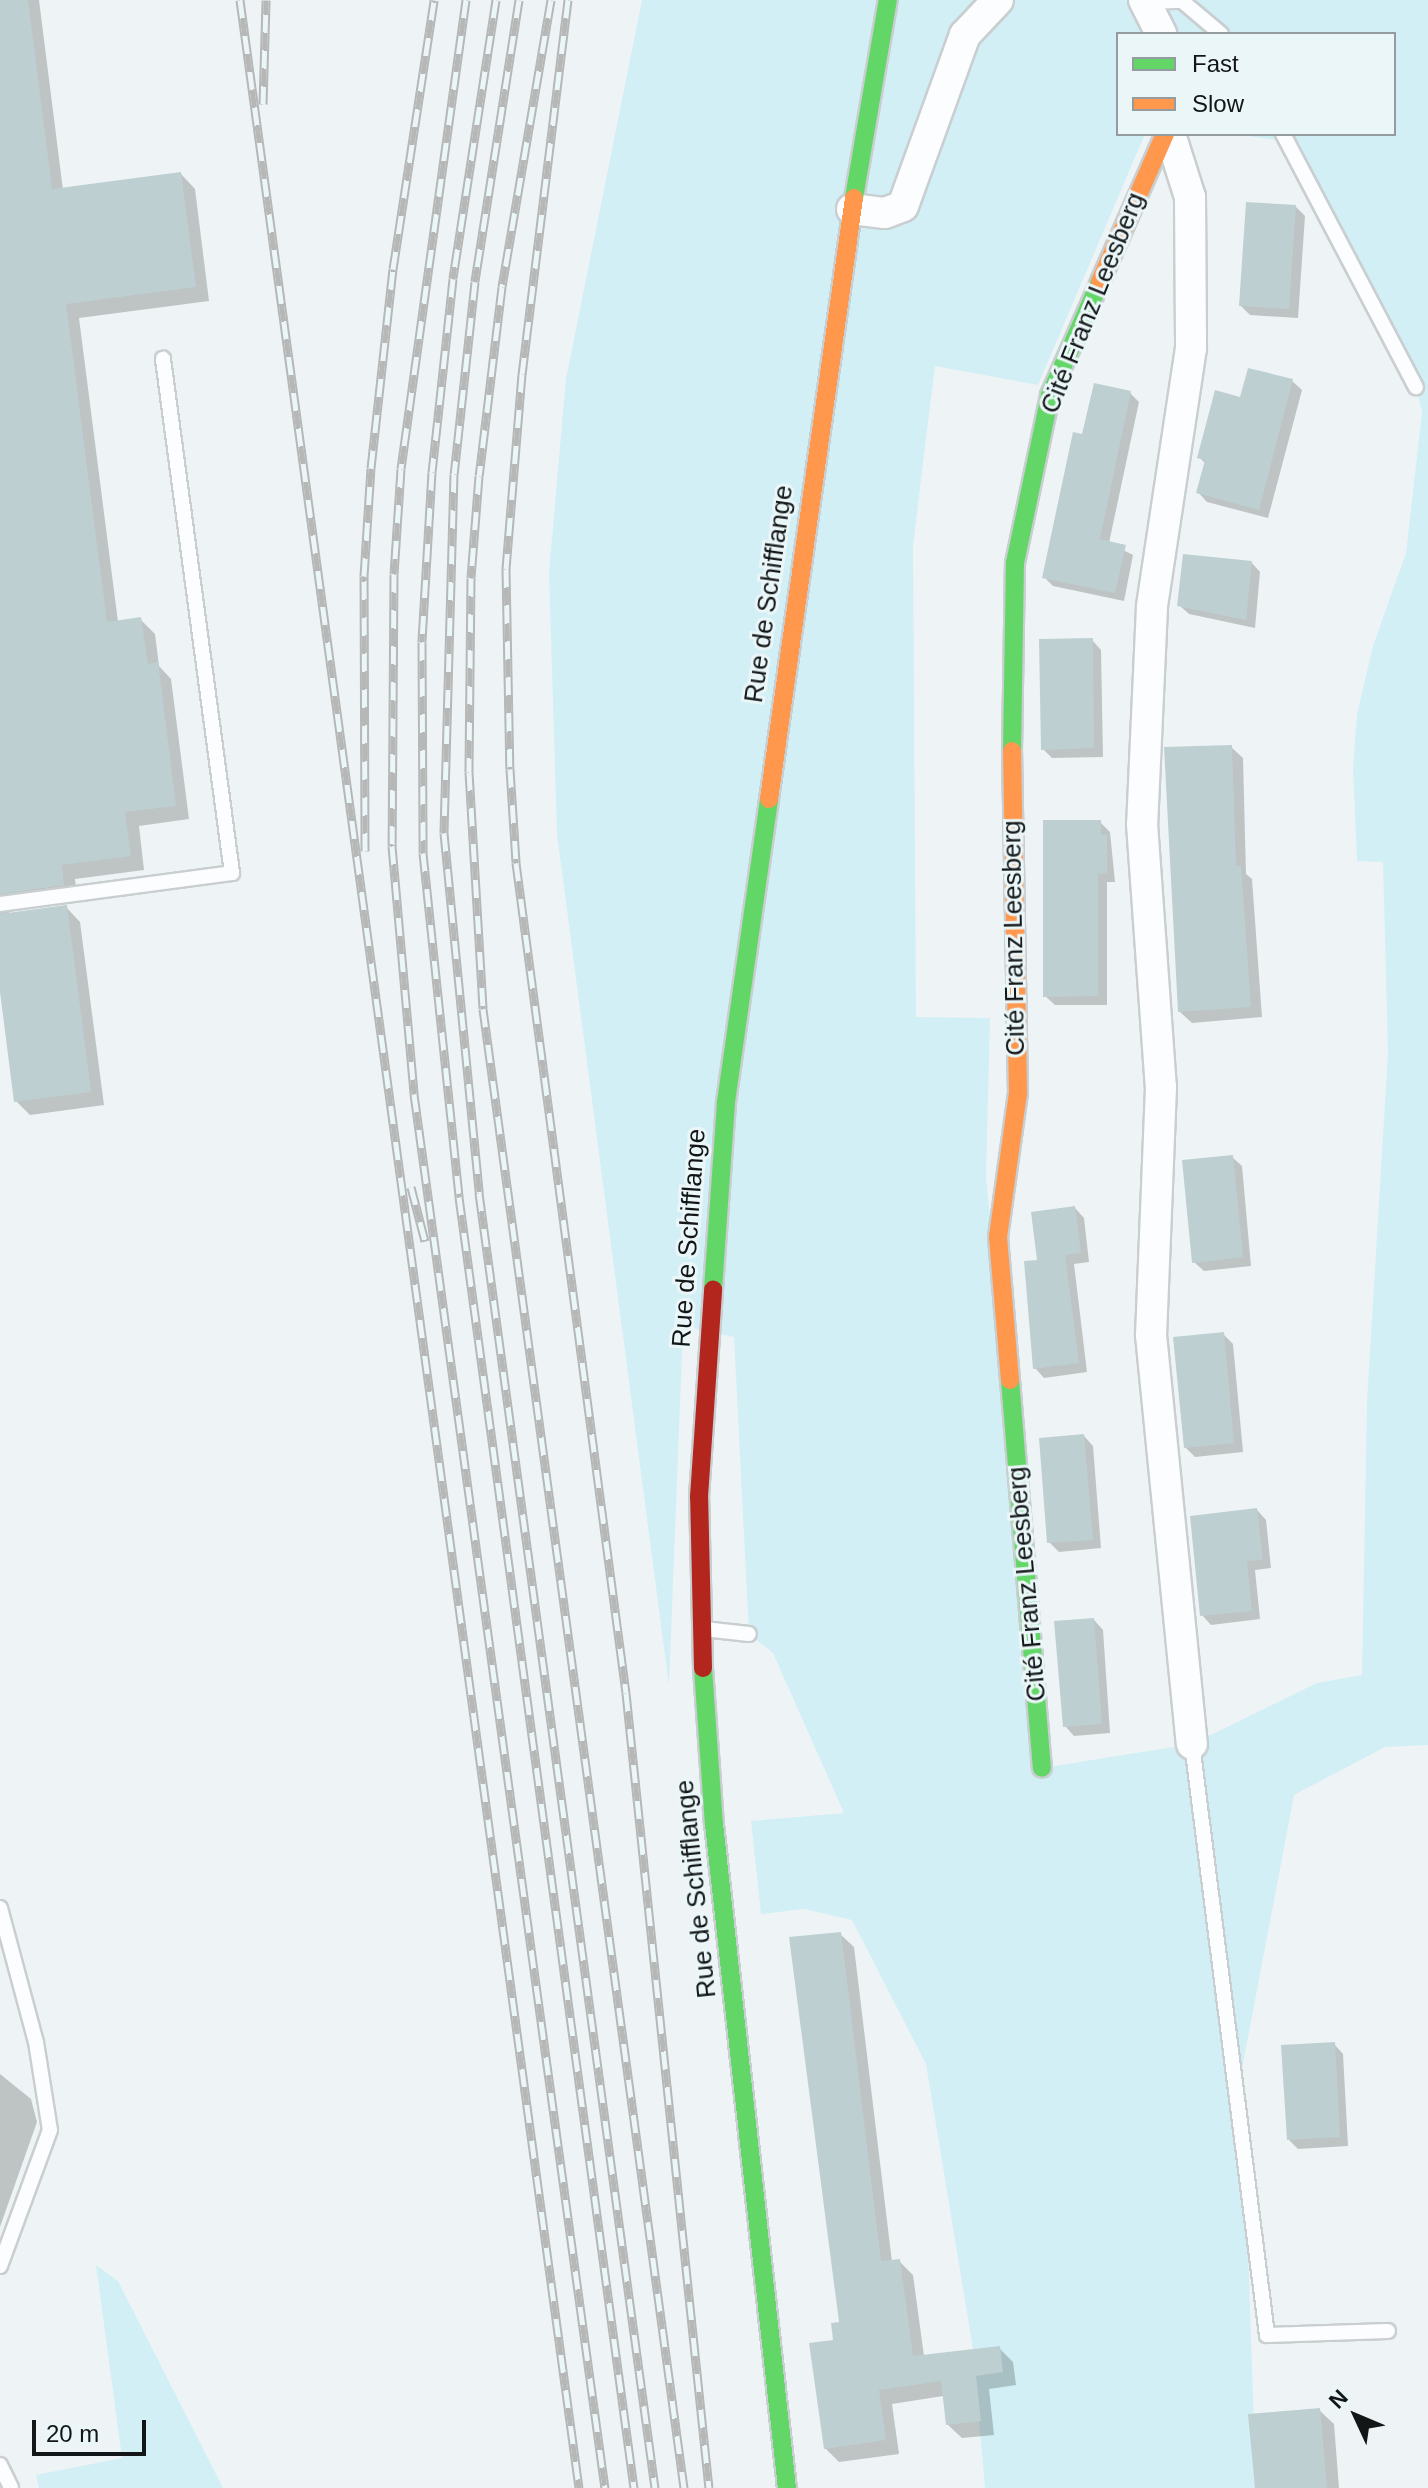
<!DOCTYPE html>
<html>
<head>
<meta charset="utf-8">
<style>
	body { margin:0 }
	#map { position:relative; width:1428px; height:2488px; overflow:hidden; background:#eef4f6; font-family:Helvetica,sans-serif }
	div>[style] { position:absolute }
	.green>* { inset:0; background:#d2eff5 }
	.shadow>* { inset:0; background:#0003 }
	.building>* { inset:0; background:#becfd2 }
	.roads { filter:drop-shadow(2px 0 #c9ced0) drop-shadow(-2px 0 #c9ced0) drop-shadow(0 2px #c9ced0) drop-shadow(0 -2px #c9ced0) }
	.lane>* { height:14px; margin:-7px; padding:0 7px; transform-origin:7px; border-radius:7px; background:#fcfdfe }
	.street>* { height:30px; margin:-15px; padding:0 15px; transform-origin:15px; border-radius:15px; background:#fcfdfe }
	.fast>* { height:18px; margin:-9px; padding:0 9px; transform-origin:9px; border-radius:9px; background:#63d668 }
	.slow>* { height:18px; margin:-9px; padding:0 9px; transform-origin:9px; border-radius:9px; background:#ff974d }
	.jam>* { height:18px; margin:-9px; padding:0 9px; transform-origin:9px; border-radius:9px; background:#b3261e }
	.rail>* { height:9px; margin-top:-4.5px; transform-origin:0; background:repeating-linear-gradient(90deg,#ebf6f9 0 18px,#b6b7b7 0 36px); box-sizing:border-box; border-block:2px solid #b6b7b7 }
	span { translate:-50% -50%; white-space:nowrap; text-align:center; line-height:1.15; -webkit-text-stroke:6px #ebf6f9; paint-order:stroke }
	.street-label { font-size:26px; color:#121617 }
	.legend { position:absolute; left:1116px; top:32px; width:280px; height:104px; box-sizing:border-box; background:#ebf6f9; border:2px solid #949c9f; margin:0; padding:10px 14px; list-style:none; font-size:24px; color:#121617 }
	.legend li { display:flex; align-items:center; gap:16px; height:40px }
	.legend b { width:40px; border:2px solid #949c9f }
	.north { position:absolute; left:1316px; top:2376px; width:80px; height:80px; -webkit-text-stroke:6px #ebf6f9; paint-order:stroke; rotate:314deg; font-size:22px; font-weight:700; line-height:32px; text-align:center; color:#121617 }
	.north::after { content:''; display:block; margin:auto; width:28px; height:36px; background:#121617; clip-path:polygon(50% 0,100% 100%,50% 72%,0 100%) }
	.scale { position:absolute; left:32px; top:2420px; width:114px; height:36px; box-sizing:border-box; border:4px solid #121617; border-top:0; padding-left:10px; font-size:24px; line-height:28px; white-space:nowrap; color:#121617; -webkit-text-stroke:6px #ebf6f9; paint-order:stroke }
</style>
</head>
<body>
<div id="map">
	<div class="green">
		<i style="clip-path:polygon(evenodd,642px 0,1428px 0,1428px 1745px,1385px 1747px,1294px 1795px,1242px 2069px,1256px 2488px,985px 2488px,973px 2349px,926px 2064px,852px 1920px,804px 1909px,761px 1914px,751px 1821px,844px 1813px,773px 1653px,749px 1634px,734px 1337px,683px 1326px,669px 1686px,557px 834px,549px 572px,566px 379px,642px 0,1118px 34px,1394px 34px,1394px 134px,1233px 134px,1299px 143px,1416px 386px,1422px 412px,1406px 553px,1373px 646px,1357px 714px,1353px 769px,1357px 861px,1383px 862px,1388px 1052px,1367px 1402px,1362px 1675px,1317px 1683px,1192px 1744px,1042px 1768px,986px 1176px,990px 1018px,916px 1017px,913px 545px,935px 366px,1038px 385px,1145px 134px,1118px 134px,1118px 34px)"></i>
		<i style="clip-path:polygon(96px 2265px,118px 2281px,223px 2488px,39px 2488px,36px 2475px,122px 2458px)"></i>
	</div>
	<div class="shadow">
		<i style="clip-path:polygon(0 0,39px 0,63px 190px,181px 174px,195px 189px,209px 301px,79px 318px,118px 622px,140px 619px,155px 634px,159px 666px,171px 679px,189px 819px,139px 826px,144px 870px,75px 879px,77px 899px,13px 908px,7px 915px,66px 907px,80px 922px,104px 1105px,30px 1115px,16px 1101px,0 977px)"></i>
		<i style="clip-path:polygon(1296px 207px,1305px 216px,1298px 318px,1250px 315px,1241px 306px)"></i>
		<i style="clip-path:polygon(1292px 381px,1302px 390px,1268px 518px,1207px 502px,1198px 492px,1206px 464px,1200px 458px,1241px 399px)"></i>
		<i style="clip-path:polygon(1130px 393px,1139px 402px,1109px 543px,1133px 555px,1124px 601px,1053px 586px,1044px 577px,1084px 436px)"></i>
		<i style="clip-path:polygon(1251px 562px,1260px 572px,1255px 628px,1189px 614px,1179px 605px)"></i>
		<i style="clip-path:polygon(1092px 640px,1101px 650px,1103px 757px,1052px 758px,1043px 749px)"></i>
		<i style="clip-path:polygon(1231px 747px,1243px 758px,1246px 874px,1252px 879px,1262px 1017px,1192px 1023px,1180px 1012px)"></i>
		<i style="clip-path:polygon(1100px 822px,1110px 832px,1115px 882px,1107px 882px,1107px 1005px,1055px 1005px,1045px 996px)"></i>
		<i style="clip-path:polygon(1232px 1157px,1242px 1166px,1251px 1266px,1204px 1271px,1194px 1262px)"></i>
		<i style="clip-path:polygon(1075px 1208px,1084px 1218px,1089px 1262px,1074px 1264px,1087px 1372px,1044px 1378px,1035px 1368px,1039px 1262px)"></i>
		<i style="clip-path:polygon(1224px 1335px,1233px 1344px,1243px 1452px,1195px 1457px,1185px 1447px)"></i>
		<i style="clip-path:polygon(1084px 1436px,1093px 1446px,1101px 1548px,1059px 1552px,1049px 1542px)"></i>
		<i style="clip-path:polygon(1257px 1510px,1266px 1520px,1271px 1568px,1255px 1570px,1260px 1619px,1211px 1625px,1202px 1615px)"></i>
		<i style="clip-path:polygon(1094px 1620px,1103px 1630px,1110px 1733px,1074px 1736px,1065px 1726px)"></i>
		<i style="clip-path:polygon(840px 1934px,854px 1947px,892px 2262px,899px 2261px,913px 2275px,924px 2356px,999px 2348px,1013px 2362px,1016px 2385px,989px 2389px,994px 2435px,962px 2438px,948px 2425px,943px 2396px,892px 2404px,899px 2454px,839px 2462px,825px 2448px,841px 2324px)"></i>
		<i style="clip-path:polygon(1334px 2044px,1343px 2054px,1348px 2146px,1298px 2149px,1289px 2140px)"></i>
		<i style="clip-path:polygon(0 2074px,31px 2099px,37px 2122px,0 2227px)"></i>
		<i style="clip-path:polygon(1319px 2410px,1334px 2424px,1339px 2488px,1257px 2488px)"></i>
	</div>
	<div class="building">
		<i style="clip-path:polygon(0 0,28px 0,52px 189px,181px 172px,196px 287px,66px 304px,107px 622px,141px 617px,148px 664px,158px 662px,176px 806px,125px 812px,131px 856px,62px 865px,64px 885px,0 894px)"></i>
		<i style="clip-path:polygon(1246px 202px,1296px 205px,1289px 309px,1239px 306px)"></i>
		<i style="clip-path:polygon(1248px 368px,1293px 379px,1259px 510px,1196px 493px,1205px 460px,1197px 458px,1215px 390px,1240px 397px)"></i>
		<i style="clip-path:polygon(1094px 383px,1131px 391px,1100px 539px,1126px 545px,1115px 593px,1042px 578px,1073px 432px,1082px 434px)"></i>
		<i style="clip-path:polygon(1183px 554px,1252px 561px,1246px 620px,1177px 606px)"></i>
		<i style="clip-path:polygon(1093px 638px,1094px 748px,1041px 750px,1039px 639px)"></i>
		<i style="clip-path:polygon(1232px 745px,1236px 866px,1241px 866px,1251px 1007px,1178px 1012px,1164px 747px)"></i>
		<i style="clip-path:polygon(1043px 820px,1101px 820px,1101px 835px,1107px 835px,1107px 873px,1098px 874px,1098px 996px,1043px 997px)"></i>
		<i style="clip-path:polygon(67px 905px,91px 1092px,14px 1102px,0 992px,0 914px)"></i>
		<i style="clip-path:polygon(1233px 1155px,1243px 1257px,1192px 1263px,1182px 1160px)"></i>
		<i style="clip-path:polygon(1075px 1206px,1081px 1253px,1065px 1255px,1079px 1363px,1033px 1369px,1024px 1261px,1037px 1260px,1031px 1212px)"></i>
		<i style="clip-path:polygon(1224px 1332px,1234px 1443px,1184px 1448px,1173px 1337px)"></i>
		<i style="clip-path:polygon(1084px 1434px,1093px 1540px,1047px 1543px,1039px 1438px)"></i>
		<i style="clip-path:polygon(1257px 1508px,1263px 1560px,1247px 1561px,1252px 1611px,1200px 1616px,1190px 1516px)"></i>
		<i style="clip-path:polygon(1094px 1618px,1102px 1724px,1063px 1727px,1054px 1621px)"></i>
		<i style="clip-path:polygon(841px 1932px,881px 2261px,900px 2259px,913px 2356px,1000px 2346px,1003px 2372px,976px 2376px,981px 2421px,946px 2425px,941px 2381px,879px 2390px,886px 2440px,824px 2449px,809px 2343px,833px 2340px,831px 2323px,839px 2322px,789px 1937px)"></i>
		<i style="clip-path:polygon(1335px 2042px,1340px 2137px,1287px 2140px,1281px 2045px)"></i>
		<i style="clip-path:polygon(1320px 2408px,1327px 2488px,1255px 2488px,1248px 2414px)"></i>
	</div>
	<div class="roads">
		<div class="lane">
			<i style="left:1146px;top:2px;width:36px;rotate:-2deg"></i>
			<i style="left:1182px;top:1px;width:51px;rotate:40.2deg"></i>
			<i style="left:1283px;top:134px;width:286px;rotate:62.3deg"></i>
			<i style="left:0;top:904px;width:234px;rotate:-7.6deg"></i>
			<i style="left:232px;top:873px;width:519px;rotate:-97.65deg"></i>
			<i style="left:704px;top:1629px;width:45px;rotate:6.3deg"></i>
			<i style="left:1192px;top:1744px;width:596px;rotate:82.77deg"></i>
			<i style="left:1267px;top:2335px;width:121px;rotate:-1.9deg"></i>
			<i style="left:0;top:1908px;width:139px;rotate:75deg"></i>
			<i style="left:36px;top:2042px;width:89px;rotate:81deg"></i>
			<i style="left:50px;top:2130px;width:145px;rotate:110.2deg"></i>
			<i style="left:0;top:2465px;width:25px;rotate:64deg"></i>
		</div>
		<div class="street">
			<i style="left:1144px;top:0;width:38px;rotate:63deg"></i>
			<i style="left:1170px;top:134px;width:66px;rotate:72.4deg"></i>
			<i style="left:1190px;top:197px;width:151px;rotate:89.6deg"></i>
			<i style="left:1191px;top:348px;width:262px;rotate:98.6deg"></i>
			<i style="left:1152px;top:607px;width:217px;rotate:92.6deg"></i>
			<i style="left:1142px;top:824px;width:264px;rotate:85.9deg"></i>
			<i style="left:1161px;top:1087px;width:248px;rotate:92.3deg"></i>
			<i style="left:1151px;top:1335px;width:411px;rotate:84.3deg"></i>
			<i style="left:852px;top:209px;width:33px;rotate:7deg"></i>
			<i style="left:885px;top:213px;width:19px;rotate:-21deg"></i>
			<i style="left:903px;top:206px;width:182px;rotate:-70.1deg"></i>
			<i style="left:965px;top:35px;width:48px;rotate:-46.7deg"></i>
		</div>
		<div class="fast">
			<i style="left:854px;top:198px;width:201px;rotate:-80.3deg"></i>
			<i style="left:1012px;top:751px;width:188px;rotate:-89.1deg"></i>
			<i style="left:1015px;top:563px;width:172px;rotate:-78.2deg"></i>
			<i style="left:1050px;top:395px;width:124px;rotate:-66.1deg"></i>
			<i style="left:713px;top:1289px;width:187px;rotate:-86deg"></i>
			<i style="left:726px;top:1102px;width:306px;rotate:-81.9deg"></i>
			<i style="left:1010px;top:1380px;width:389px;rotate:85.3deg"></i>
			<i style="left:703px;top:1668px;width:156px;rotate:86deg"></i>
			<i style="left:714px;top:1824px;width:668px;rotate:83.73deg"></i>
		</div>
		<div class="slow">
			<i style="left:1100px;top:282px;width:162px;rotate:-66.3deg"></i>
			<i style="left:769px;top:799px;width:607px;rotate:-81.95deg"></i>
			<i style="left:1010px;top:1380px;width:144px;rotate:-94.8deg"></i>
			<i style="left:998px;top:1237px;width:145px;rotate:-82.1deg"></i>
			<i style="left:1018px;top:1093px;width:342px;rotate:-91deg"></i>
		</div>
		<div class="jam">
			<i style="left:703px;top:1668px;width:171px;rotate:-91.3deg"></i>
			<i style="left:699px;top:1497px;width:208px;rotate:-86.1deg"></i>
		</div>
	</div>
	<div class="rail">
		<i style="left:240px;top:0;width:2511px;rotate:82.24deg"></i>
		<i style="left:466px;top:0;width:473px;rotate:97.9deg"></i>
		<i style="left:401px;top:469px;width:105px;rotate:93.8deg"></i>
		<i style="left:394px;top:574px;width:272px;rotate:90.4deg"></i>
		<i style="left:392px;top:846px;width:249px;rotate:84.9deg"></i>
		<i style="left:414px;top:1094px;width:1407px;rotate:82.2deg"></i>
		<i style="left:496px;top:0;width:282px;rotate:98.8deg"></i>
		<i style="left:453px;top:279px;width:194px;rotate:96.2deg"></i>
		<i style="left:432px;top:472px;width:170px;rotate:93.4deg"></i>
		<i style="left:422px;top:642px;width:211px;rotate:89.7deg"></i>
		<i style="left:423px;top:853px;width:346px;rotate:84deg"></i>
		<i style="left:459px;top:1197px;width:1303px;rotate:82.28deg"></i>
		<i style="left:519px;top:0;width:285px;rotate:98.9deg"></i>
		<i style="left:475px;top:282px;width:193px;rotate:96.2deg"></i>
		<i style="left:454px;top:474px;width:359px;rotate:91.6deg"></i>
		<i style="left:444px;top:833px;width:362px;rotate:84.4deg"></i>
		<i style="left:479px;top:1193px;width:1307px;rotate:82.26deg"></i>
		<i style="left:551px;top:0;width:291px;rotate:99.7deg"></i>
		<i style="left:502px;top:287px;width:190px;rotate:96.9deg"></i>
		<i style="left:479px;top:476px;width:102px;rotate:94.5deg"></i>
		<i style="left:471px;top:578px;width:194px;rotate:90.6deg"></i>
		<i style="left:469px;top:772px;width:237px;rotate:86.6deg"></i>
		<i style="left:483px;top:1009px;width:1493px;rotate:82.26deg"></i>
		<i style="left:568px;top:0;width:377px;rotate:97deg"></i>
		<i style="left:522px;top:374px;width:196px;rotate:94.7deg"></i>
		<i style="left:506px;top:569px;width:200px;rotate:88.9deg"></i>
		<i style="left:510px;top:769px;width:94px;rotate:86.3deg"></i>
		<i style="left:516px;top:863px;width:837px;rotate:82.45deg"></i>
		<i style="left:626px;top:1693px;width:799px;rotate:84.04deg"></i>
		<i style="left:263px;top:104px;width:104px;rotate:-88.3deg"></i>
		<i style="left:365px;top:851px;width:275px;rotate:-90.2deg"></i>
		<i style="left:364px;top:576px;width:108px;rotate:-86.3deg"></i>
		<i style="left:371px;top:468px;width:200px;rotate:-83.7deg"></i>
		<i style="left:393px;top:269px;width:272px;rotate:-81.3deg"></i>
		<i style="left:411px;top:1187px;width:56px;rotate:75.5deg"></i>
	</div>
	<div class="street-label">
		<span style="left:1093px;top:303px;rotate:-68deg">Cité Franz Leesberg</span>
		<span style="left:769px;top:594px;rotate:-82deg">Rue de Schifflange</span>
		<span style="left:1014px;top:938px;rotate:-91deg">Cité Franz Leesberg</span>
		<span style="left:689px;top:1238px;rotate:-86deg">Rue de Schifflange</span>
		<span style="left:1027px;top:1584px;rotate:-95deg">Cité Franz Leesberg</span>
		<span style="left:696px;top:1889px;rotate:-96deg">Rue de Schifflange</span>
	</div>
	<ul class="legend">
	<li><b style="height:10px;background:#63d668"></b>Fast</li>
	<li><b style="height:10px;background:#ff974d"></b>Slow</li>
	</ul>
	<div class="north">N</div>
	<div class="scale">20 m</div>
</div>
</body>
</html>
